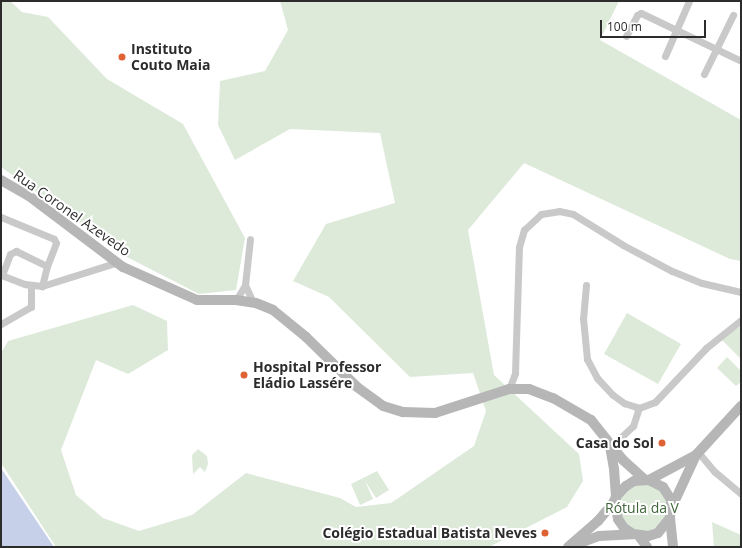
<!DOCTYPE html>
<html>
<head>
<meta charset="utf-8">
<style>
	body { margin:0 }
	#map { position:relative; width:742px; height:548px; overflow:hidden; background:#fff; font-family:"Open Sans",sans-serif }
	div>[style] { position:absolute }
	.green>* { inset:0; background:#ddeada }
	.round { border-radius:50% }
	.water>* { inset:0; background:#c6d0e9 }
	.street>* { height:7px; margin:-3.5px; padding:0 3.5px; transform-origin:3.5px; border-radius:3.5px; background:#c9c9c9 }
	.secondary>* { height:10px; margin:-5px; padding:0 5px; transform-origin:5px; border-radius:5px; background:#b6b6b6 }
	.dots>* { width:11px; height:11px; translate:-50% -50%; box-sizing:border-box; border:2px solid #fff; border-radius:50% }
	span { translate:-50% -50%; white-space:nowrap; text-align:center; line-height:1.15; -webkit-text-stroke:4px #fff; paint-order:stroke }
	.poi-label { font-size:14px; color:#2c2c2c; font-weight:700 }
	.left { translate:0 -50%; text-align:left }
	.right { translate:-100% -50%; text-align:right }
	.street-label { font-size:14px; color:#2c2c2c }
	.park-label { font-size:14px; color:#41663c }
	.frame { position:absolute; inset:0; border:2px solid #2c2c2c; pointer-events:none }
	.scale { position:absolute; left:600px; top:20px; width:106px; height:18px; box-sizing:border-box; border:2px solid #2c2c2c; border-top:0; padding-left:5px; font-size:12px; line-height:14px; white-space:nowrap; color:#2c2c2c; -webkit-text-stroke:3px #fff; paint-order:stroke }
</style>
</head>
<body>
<div id="map">
	<div class="green">
		<i style="clip-path:polygon(1px 1px,10px 1px,22px 12px,48px 17px,107px 79px,183px 124px,245px 238px,236px 290px,199px 294px,127px 257px,1px 167px)"></i>
		<i style="clip-path:polygon(280px 1px,619px 1px,600px 40px,741px 120px,741px 261px,730px 259px,524px 163px,468px 230px,494px 375px,579px 454px,583px 481px,567px 507px,489px 547px,56px 547px,1px 463px,1px 353px,8px 341px,133px 305px,167px 321px,168px 350px,128px 374px,96px 360px,61px 450px,76px 495px,103px 518px,139px 531px,192px 515px,246px 473px,340px 498px,356px 507px,391px 503px,474px 446px,486px 411px,473px 373px,410px 377px,329px 297px,293px 281px,326px 224px,395px 203px,380px 133px,290px 129px,235px 160px,218px 125px,220px 81px,265px 71px,288px 30px)"></i>
		<i style="clip-path:polygon(627px 313px,681px 344px,658px 384px,604px 354px)"></i>
		<i style="clip-path:polygon(741px 326px,741px 359px,721px 339px)"></i>
		<i style="clip-path:polygon(727px 357px,741px 371px,741px 382px,736px 386px,717px 368px)"></i>
		<i style="clip-path:polygon(198px 449px,207px 456px,208px 464px,205px 472px,200px 467px,193px 474px,192px 455px)"></i>
		<i style="clip-path:polygon(377px 471px,389px 490px,376px 498px,365px 481px,373px 499px,360px 505px,351px 484px)"></i>
		<i class="round" style="left:619px;top:484px;width:48px;height:48px"></i>
		<i style="clip-path:polygon(712px 522px,741px 535px,741px 547px,714px 547px)"></i>
	</div>
	<div class="water">
		<i style="clip-path:polygon(1px 468px,54px 547px,1px 547px)"></i>
	</div>
	<div class="street">
		<i style="left:626px;top:36px;width:24px;rotate:-62deg"></i>
		<i style="left:637px;top:15px;width:4px;rotate:-27deg"></i>
		<i style="left:641px;top:13px;width:111px;rotate:25.6deg"></i>
		<i style="left:665px;top:56px;width:60px;rotate:-66.4deg"></i>
		<i style="left:704px;top:74px;width:66px;rotate:-63.8deg"></i>
		<i style="left:1px;top:217px;width:57px;rotate:22.5deg"></i>
		<i style="left:54px;top:239px;width:4px;rotate:63deg"></i>
		<i style="left:56px;top:243px;width:25px;rotate:111deg"></i>
		<i style="left:1px;top:275px;width:26px;rotate:21deg"></i>
		<i style="left:25px;top:284px;width:17px;rotate:7deg"></i>
		<i style="left:42px;top:286px;width:77px;rotate:-17.5deg"></i>
		<i style="left:2px;top:275px;width:22px;rotate:-69deg"></i>
		<i style="left:10px;top:254px;width:7px;rotate:-27deg"></i>
		<i style="left:16px;top:251px;width:34px;rotate:26deg"></i>
		<i style="left:47px;top:266px;width:21px;rotate:104deg"></i>
		<i style="left:245px;top:285px;width:19px;rotate:65deg"></i>
		<i style="left:586px;top:285px;width:33px;rotate:95deg"></i>
		<i style="left:583px;top:318px;width:41px;rotate:84.4deg"></i>
		<i style="left:587px;top:359px;width:21px;rotate:62deg"></i>
		<i style="left:597px;top:378px;width:23px;rotate:47deg"></i>
		<i style="left:613px;top:395px;width:14px;rotate:36deg"></i>
		<i style="left:624px;top:403px;width:16px;rotate:18deg"></i>
		<i style="left:639px;top:408px;width:17px;rotate:-21deg"></i>
		<i style="left:655px;top:402px;width:74px;rotate:-46.6deg"></i>
		<i style="left:706px;top:348px;width:45px;rotate:-38.7deg"></i>
		<i style="left:236px;top:300px;width:17px;rotate:-59deg"></i>
		<i style="left:245px;top:285px;width:46px;rotate:-83.8deg"></i>
		<i style="left:1px;top:324px;width:34px;rotate:-30deg"></i>
		<i style="left:31px;top:307px;width:21px;rotate:-90deg"></i>
		<i style="left:509px;top:389px;width:17px;rotate:-69deg"></i>
		<i style="left:515px;top:373px;width:126px;rotate:-88.2deg"></i>
		<i style="left:519px;top:247px;width:18px;rotate:-74deg"></i>
		<i style="left:524px;top:230px;width:23px;rotate:-43deg"></i>
		<i style="left:541px;top:214px;width:18px;rotate:-9deg"></i>
		<i style="left:559px;top:211px;width:14px;rotate:12deg"></i>
		<i style="left:573px;top:214px;width:59px;rotate:31.8deg"></i>
		<i style="left:623px;top:245px;width:55px;rotate:28deg"></i>
		<i style="left:672px;top:271px;width:32px;rotate:22deg"></i>
		<i style="left:702px;top:283px;width:40px;rotate:13deg"></i>
		<i style="left:620px;top:438px;width:18px;rotate:-43deg"></i>
		<i style="left:633px;top:426px;width:19px;rotate:-72deg"></i>
		<i style="left:698px;top:452px;width:26px;rotate:50deg"></i>
		<i style="left:715px;top:472px;width:34px;rotate:40deg"></i>
	</div>
	<div class="secondary">
		<i style="left:1px;top:180px;width:32px;rotate:30deg"></i>
		<i style="left:29px;top:196px;width:118px;rotate:37.1deg"></i>
		<i style="left:123px;top:267px;width:81px;rotate:24deg"></i>
		<i style="left:197px;top:300px;width:39px"></i>
		<i style="left:236px;top:300px;width:20px;rotate:9deg"></i>
		<i style="left:256px;top:303px;width:18px;rotate:22deg"></i>
		<i style="left:273px;top:310px;width:43px;rotate:39.3deg"></i>
		<i style="left:306px;top:337px;width:71px;rotate:44.4deg"></i>
		<i style="left:357px;top:387px;width:32px;rotate:36deg"></i>
		<i style="left:383px;top:406px;width:21px;rotate:17deg"></i>
		<i style="left:403px;top:412px;width:32px;rotate:2deg"></i>
		<i style="left:435px;top:413px;width:78px;rotate:-18deg"></i>
		<i style="left:509px;top:389px;width:20px"></i>
		<i style="left:529px;top:389px;width:26px;rotate:21deg"></i>
		<i style="left:553px;top:398px;width:44px;rotate:30.1deg"></i>
		<i style="left:591px;top:420px;width:51px;rotate:51.3deg"></i>
		<i style="left:623px;top:460px;width:28px;rotate:42deg"></i>
		<i style="left:649px;top:480px;width:53px;rotate:-28deg"></i>
		<i style="left:672px;top:507px;width:57px;rotate:-65.2deg"></i>
		<i style="left:696px;top:455px;width:67px;rotate:-47.4deg"></i>
		<i style="left:670px;top:518px;width:29px;rotate:84deg"></i>
		<i style="left:639px;top:536px;width:14px;rotate:54deg"></i>
		<i style="left:577px;top:544px;width:23px;rotate:-20deg"></i>
		<i style="left:599px;top:536px;width:34px;rotate:-3deg"></i>
		<i style="left:568px;top:547px;width:40px;rotate:-41deg"></i>
		<i style="left:598px;top:521px;width:23px;rotate:-50deg"></i>
		<i style="left:613px;top:503px;width:7px;rotate:-63deg"></i>
		<i style="left:616px;top:497px;width:8px;rotate:-50deg"></i>
		<i style="left:621px;top:491px;width:7px;rotate:-45deg"></i>
		<i style="left:626px;top:486px;width:9px;rotate:-32deg"></i>
		<i style="left:634px;top:481px;width:15px;rotate:-4deg"></i>
		<i style="left:649px;top:480px;width:16px;rotate:27deg"></i>
		<i style="left:663px;top:487px;width:15px;rotate:58deg"></i>
		<i style="left:671px;top:500px;width:18px;rotate:93deg"></i>
		<i style="left:670px;top:518px;width:19px;rotate:129deg"></i>
		<i style="left:658px;top:533px;width:10px;rotate:163deg"></i>
		<i style="left:648px;top:536px;width:15px;rotate:-172deg"></i>
		<i style="left:633px;top:534px;width:11px;rotate:-146deg"></i>
		<i style="left:624px;top:528px;width:11px;rotate:-124deg"></i>
		<i style="left:618px;top:519px;width:11px;rotate:-100deg"></i>
		<i style="left:616px;top:508px;width:11px;rotate:-90deg"></i>
		<i style="left:616px;top:497px;width:28px;rotate:-94deg"></i>
		<i style="left:614px;top:469px;width:23px;rotate:-100deg"></i>
	</div>
	<div class="dots">
		<i style="left:122px;top:57px;background:#de6233"></i>
		<i style="left:244px;top:375px;background:#de6233"></i>
		<i style="left:662px;top:443px;background:#de6233"></i>
		<i style="left:545px;top:533px;background:#de6233"></i>
	</div>
	<div class="poi-label">
		<span class="left" style="left:131px;top:57px">Instituto<br>Couto Maia</span>
		<span class="left" style="left:253px;top:375px">Hospital Professor<br>Eládio Lassére</span>
		<span class="right" style="left:654px;top:443px">Casa do Sol</span>
		<span class="right" style="left:537px;top:533px">Colégio Estadual Batista Neves</span>
	</div>
	<div class="street-label">
		<span style="left:72px;top:213px;rotate:35deg">Rua Coronel Azevedo</span>
	</div>
	<div class="park-label">
		<span style="left:642px;top:508px">Rótula da V</span>
	</div>
	<div class="frame"></div>
	<div class="scale">100 m</div>
</div>
</body>
</html>
